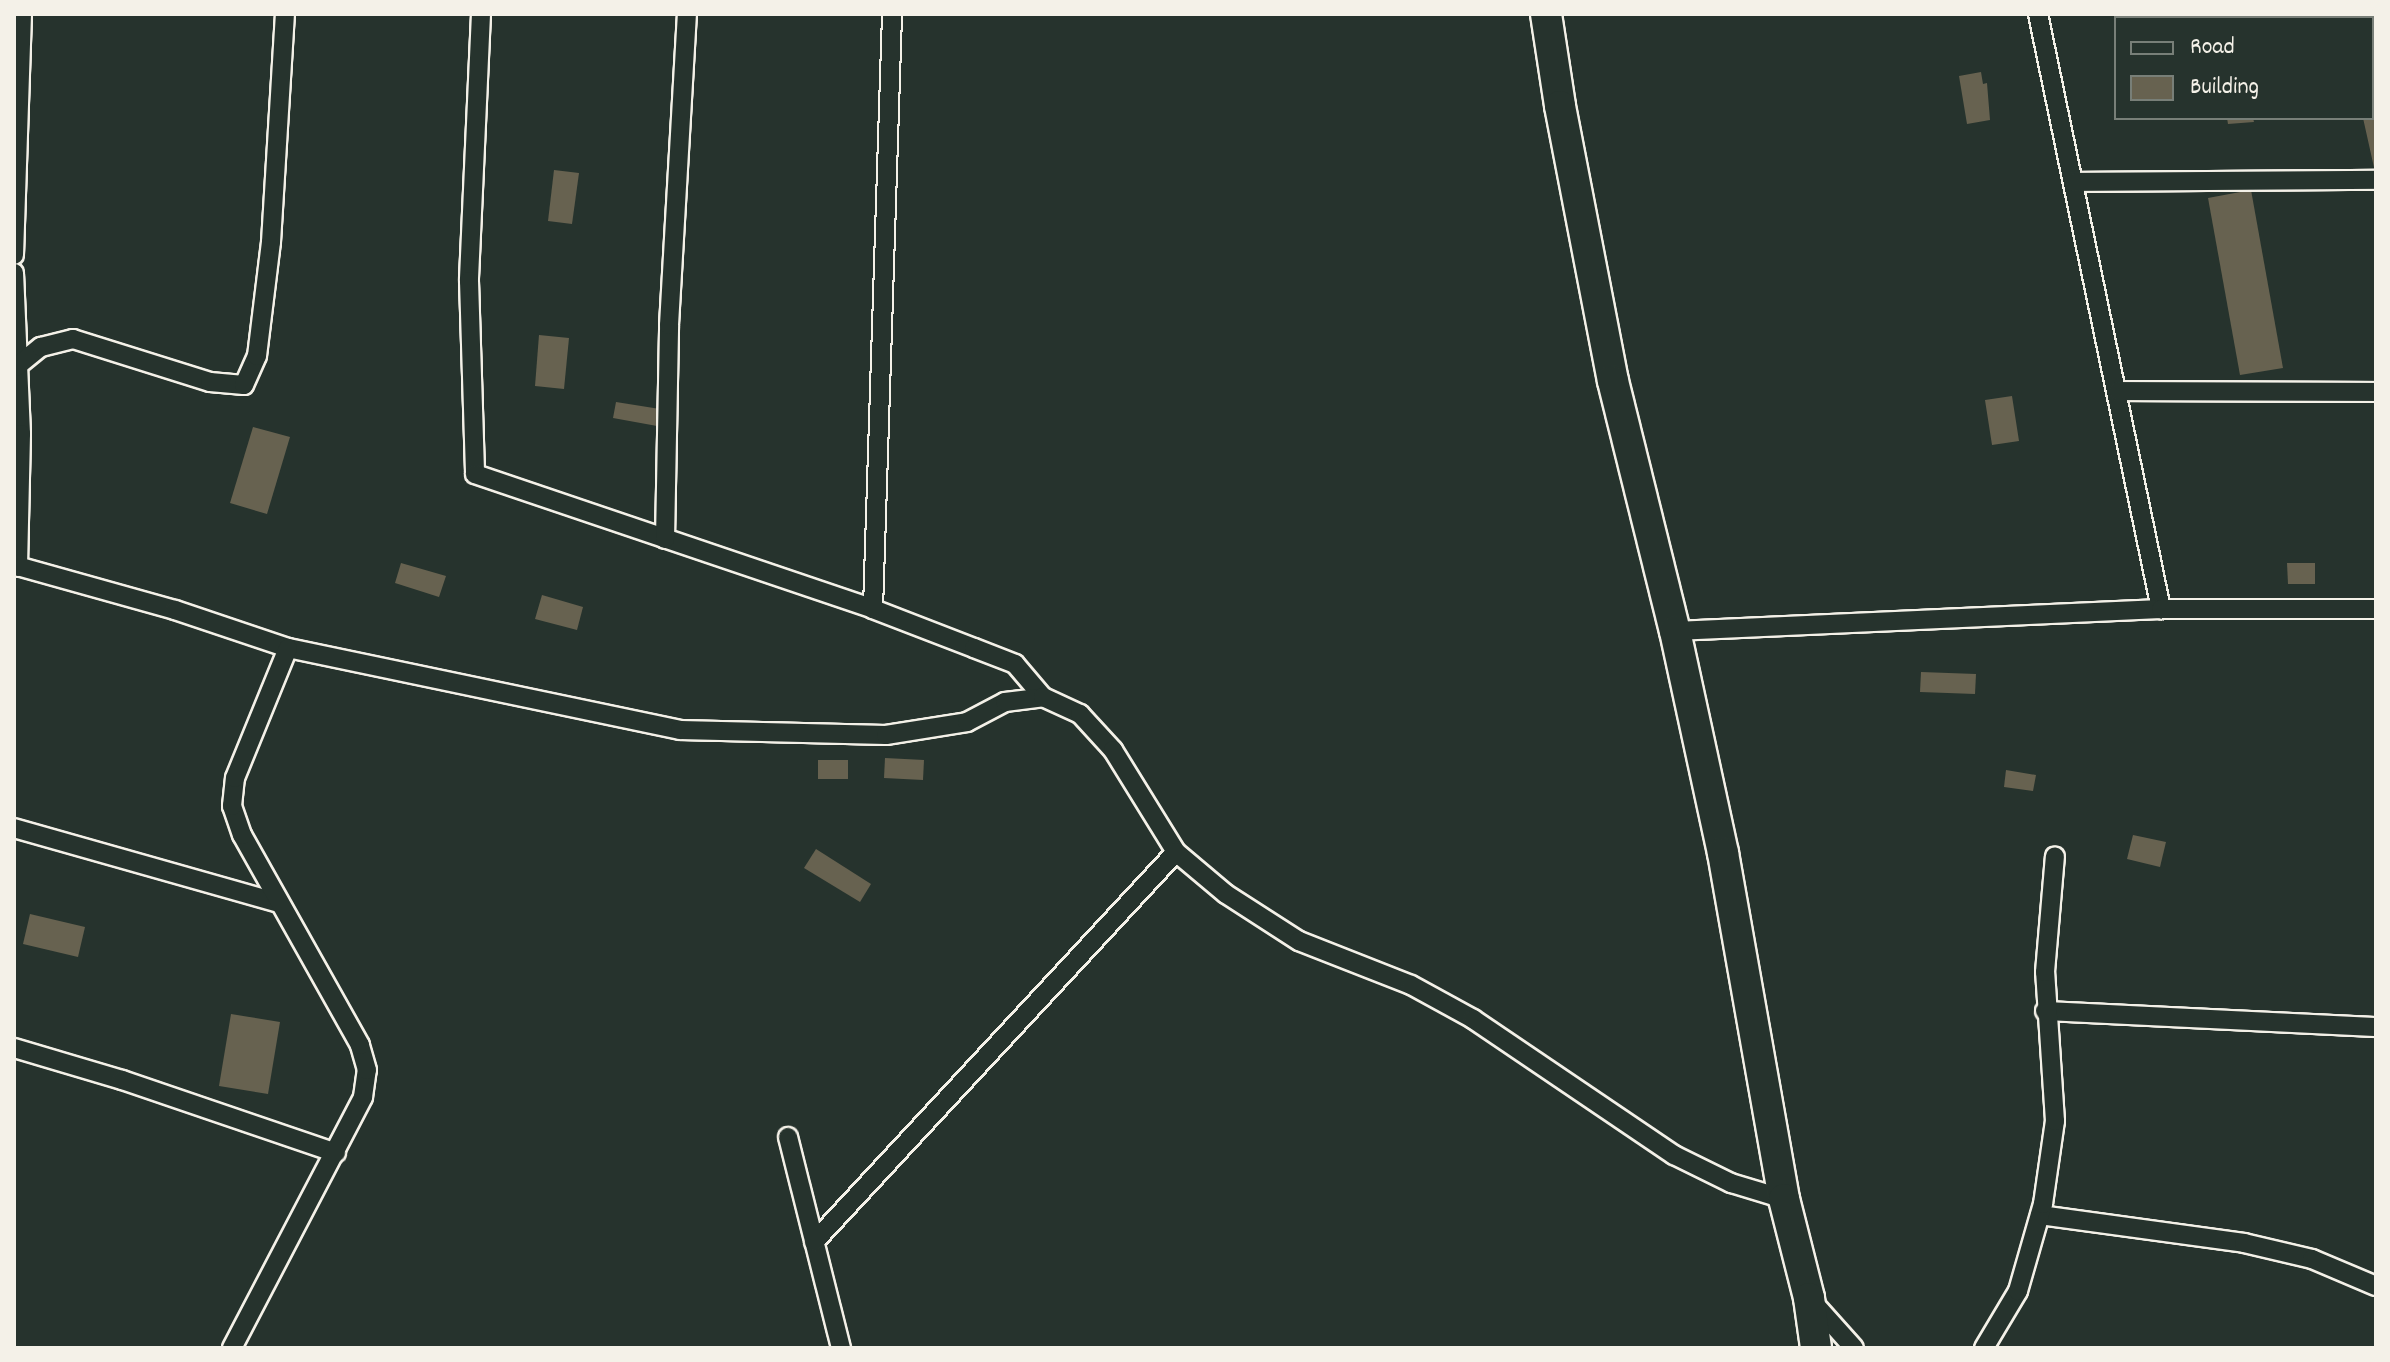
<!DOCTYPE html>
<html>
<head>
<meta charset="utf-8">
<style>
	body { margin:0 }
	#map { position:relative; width:2390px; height:1362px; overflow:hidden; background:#26332d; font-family:Dekko,sans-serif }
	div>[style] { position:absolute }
	.building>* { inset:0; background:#676250 }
	.roads { filter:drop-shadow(2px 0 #f4f1e8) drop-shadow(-2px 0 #f4f1e8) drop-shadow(0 2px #f4f1e8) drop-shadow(0 -2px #f4f1e8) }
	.street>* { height:18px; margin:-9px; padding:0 9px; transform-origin:9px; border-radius:9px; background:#26332d }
	.primary>* { height:30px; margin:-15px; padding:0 15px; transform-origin:15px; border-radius:15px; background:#26332d }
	span { translate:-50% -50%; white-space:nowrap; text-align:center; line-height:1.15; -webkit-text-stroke:6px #26332d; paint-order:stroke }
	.frame { position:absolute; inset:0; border:16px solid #f4f1e8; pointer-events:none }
	.legend { position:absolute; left:2114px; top:16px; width:260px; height:104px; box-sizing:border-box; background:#26332d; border:2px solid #787f78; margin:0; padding:10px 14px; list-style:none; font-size:24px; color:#f4f1e8 }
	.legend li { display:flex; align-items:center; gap:16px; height:40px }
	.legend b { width:40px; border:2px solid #787f78 }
</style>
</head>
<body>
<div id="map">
	<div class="building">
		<i style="clip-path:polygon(1981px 72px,1983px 84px,1987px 83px,1990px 120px,1967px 124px,1959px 76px)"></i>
		<i style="clip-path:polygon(2376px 79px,2376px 171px,2375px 172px,2363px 118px,2372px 118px,2372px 80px)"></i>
		<i style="clip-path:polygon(2227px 118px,2253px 118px,2254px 122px,2228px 124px)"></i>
		<i style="clip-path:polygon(554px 170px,579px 173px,572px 224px,548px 221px)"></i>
		<i style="clip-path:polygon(2251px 190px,2283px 368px,2240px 375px,2208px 198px)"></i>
		<i style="clip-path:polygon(539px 335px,569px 338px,564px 389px,535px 386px)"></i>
		<i style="clip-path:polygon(2012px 396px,2019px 441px,1992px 445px,1985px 400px)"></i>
		<i style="clip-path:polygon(616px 402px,660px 409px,657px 426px,613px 418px)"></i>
		<i style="clip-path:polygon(253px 427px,290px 437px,267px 514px,230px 503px)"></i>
		<i style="clip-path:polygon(401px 563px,446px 576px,439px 597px,395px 583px)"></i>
		<i style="clip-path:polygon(2287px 563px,2315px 563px,2315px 584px,2288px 584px)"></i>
		<i style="clip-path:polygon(542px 595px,583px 607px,577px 630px,535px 619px)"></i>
		<i style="clip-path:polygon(1921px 672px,1976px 674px,1975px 694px,1920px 692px)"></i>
		<i style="clip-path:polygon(885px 758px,924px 760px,923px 780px,884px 778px)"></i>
		<i style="clip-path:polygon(818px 760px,848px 760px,848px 779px,818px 779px)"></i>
		<i style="clip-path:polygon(2006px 770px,2036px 775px,2033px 791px,2004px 787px)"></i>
		<i style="clip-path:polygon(2133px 835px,2166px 842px,2160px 867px,2127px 859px)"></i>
		<i style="clip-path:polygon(816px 849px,871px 884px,860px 902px,804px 868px)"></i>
		<i style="clip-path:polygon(30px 914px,85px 927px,78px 957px,23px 944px)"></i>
		<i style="clip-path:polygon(231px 1014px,280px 1022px,268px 1094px,219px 1086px)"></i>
	</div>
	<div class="roads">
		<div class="street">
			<i style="left:481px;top:14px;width:267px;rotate:92.6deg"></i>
			<i style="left:469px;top:281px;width:193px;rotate:88.2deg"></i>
			<i style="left:475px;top:474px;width:420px;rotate:18.7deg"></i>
			<i style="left:873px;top:609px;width:108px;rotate:21.1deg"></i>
			<i style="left:974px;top:648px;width:44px;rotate:21.3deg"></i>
			<i style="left:1015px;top:664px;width:43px;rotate:49.7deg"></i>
			<i style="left:2038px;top:14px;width:608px;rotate:78.32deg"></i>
			<i style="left:2075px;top:182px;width:301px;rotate:-0.4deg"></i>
			<i style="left:14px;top:255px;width:241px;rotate:-88.1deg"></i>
			<i style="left:14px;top:273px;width:161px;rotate:87.5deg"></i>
			<i style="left:21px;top:434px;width:133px;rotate:91.3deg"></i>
			<i style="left:16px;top:367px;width:32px;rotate:-39deg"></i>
			<i style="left:41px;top:347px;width:33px;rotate:-14deg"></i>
			<i style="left:73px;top:339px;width:144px;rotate:17.4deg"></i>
			<i style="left:210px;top:382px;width:34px;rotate:5deg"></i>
			<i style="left:244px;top:385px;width:32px;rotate:-66deg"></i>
			<i style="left:257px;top:356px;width:115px;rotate:-83deg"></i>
			<i style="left:271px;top:242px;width:228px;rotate:-86.5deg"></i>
			<i style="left:2118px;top:391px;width:258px;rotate:0.2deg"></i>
			<i style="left:665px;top:539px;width:214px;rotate:-88.9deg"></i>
			<i style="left:669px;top:325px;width:312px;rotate:-86.7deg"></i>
			<i style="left:14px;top:565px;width:167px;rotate:15.6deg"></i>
			<i style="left:175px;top:610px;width:119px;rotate:18.6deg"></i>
			<i style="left:288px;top:648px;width:400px;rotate:11.8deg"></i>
			<i style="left:680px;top:730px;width:206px;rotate:1.4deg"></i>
			<i style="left:886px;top:735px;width:82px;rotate:-9.1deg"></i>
			<i style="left:967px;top:722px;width:43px;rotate:-27.8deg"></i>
			<i style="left:1005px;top:702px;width:38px;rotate:-7deg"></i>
			<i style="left:1043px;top:697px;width:41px;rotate:24.7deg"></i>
			<i style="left:1080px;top:714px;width:49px;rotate:47.5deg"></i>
			<i style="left:1113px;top:750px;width:120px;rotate:58.3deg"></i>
			<i style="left:1176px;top:852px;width:65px;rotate:40deg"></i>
			<i style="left:1226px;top:894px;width:87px;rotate:32.8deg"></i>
			<i style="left:1299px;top:941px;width:120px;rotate:21.4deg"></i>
			<i style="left:1411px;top:985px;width:71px;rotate:28.7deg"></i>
			<i style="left:1473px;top:1019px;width:243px;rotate:34.1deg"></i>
			<i style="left:1674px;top:1155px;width:64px;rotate:26.2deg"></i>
			<i style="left:1731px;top:1183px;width:55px;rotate:16.8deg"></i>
			<i style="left:873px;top:609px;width:595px;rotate:-88.17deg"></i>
			<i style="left:1675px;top:631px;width:486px;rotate:-2.6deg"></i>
			<i style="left:2161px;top:609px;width:215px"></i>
			<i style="left:14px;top:828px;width:275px;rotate:15.8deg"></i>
			<i style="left:2045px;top:1011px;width:331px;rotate:2.8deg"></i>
			<i style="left:14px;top:1048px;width:113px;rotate:16.5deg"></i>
			<i style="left:122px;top:1080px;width:226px;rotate:18.8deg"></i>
			<i style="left:788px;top:1137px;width:218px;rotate:75.9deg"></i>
			<i style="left:2040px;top:1215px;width:206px;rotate:7.8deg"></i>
			<i style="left:2244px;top:1243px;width:70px;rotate:13.2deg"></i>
			<i style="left:2312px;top:1259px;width:69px;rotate:22.9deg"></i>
			<i style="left:814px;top:1242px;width:532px;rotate:-47.13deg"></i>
			<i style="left:1811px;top:1300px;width:64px;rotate:48.1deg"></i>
			<i style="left:232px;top:1348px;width:283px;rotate:-62.4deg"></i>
			<i style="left:363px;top:1097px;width:27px;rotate:-82deg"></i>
			<i style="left:367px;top:1070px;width:26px;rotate:-106deg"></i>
			<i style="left:360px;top:1045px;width:241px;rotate:-119.3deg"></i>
			<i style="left:242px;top:835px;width:31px;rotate:-109deg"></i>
			<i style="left:232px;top:806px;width:28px;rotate:-84deg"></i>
			<i style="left:235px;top:778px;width:140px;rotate:-67.8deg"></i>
			<i style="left:1984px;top:1348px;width:66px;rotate:-59.2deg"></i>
			<i style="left:2018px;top:1291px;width:91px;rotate:-74deg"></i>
			<i style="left:2043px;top:1204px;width:84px;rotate:-81.8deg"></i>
			<i style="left:2055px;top:1121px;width:149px;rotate:-93.8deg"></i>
			<i style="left:2045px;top:972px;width:116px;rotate:-85.1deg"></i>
		</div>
		<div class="primary">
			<i style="left:1546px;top:14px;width:93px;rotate:81.3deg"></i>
			<i style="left:1560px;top:106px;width:280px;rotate:79.1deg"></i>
			<i style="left:1613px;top:381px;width:258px;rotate:76.1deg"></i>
			<i style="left:1675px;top:631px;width:227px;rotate:77.8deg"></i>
			<i style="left:1723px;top:853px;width:351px;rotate:80deg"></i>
			<i style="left:1784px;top:1199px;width:102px;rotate:75.8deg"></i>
			<i style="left:1809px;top:1298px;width:50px;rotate:82deg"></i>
		</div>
	</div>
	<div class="frame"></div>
	<ul class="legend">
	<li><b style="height:10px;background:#26332d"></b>Road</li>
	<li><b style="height:22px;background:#676250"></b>Building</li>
	</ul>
</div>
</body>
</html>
